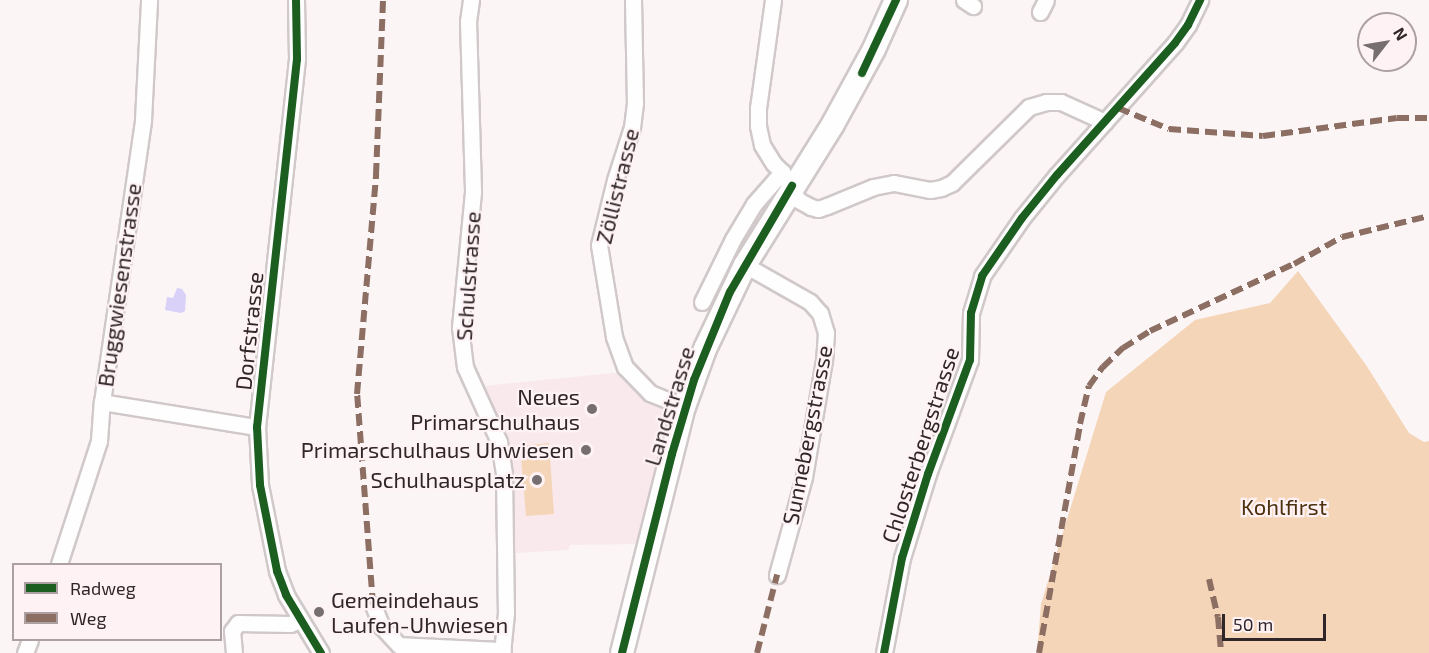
<!DOCTYPE html>
<html>
<head>
<meta charset="utf-8">
<style>
	body { margin:0 }
	#map { position:relative; width:1429px; height:653px; overflow:hidden; background:#fbf5f6; font-family:"Exo 2",sans-serif }
	div>[style] { position:absolute }
	.built>* { inset:0; background:#f9e9ed }
	.green>* { inset:0; background:#f4d5b8 }
	.water>* { inset:0; background:#d9d1f7 }
	.roads { filter:drop-shadow(2px 0 #d0c8c9) drop-shadow(-2px 0 #d0c8c9) drop-shadow(0 2px #d0c8c9) drop-shadow(0 -2px #d0c8c9) }
	.street>* { height:15px; margin:-7.5px; padding:0 7.5px; transform-origin:7.5px; border-radius:7.5px; background:#fefefe }
	.primary>* { height:22px; margin:-11px; padding:0 11px; transform-origin:11px; border-radius:11px; background:#fefefe }
	.quiet>* { height:6px; margin-top:-3px; transform-origin:0; background:repeating-linear-gradient(90deg,#8d6e63 0 12px,transparent 0 18px) }
	.cycleway>* { height:8px; margin:-4px; padding:0 4px; transform-origin:4px; border-radius:4px; background:#1b5e20 }
	.dots>* { width:16px; height:16px; translate:-50% -50%; box-sizing:border-box; border:3px solid #fef2f5; border-radius:50% }
	span { translate:-50% -50%; white-space:nowrap; text-align:center; line-height:1.15; -webkit-text-stroke:4.5px #fef2f5; paint-order:stroke }
	.street-label { font-size:22px; color:#302528 }
	.poi-label { font-size:22px; color:#302528 }
	.right { translate:-100% -50%; text-align:right }
	.left { translate:0 -50%; text-align:left }
	.park-label { font-size:22px; color:#4d300e }
	.legend { position:absolute; left:12px; top:563px; width:210px; height:78px; box-sizing:border-box; background:#fef2f5; border:2px solid #aca0a3; margin:0; padding:8px 10px; list-style:none; font-size:18px; color:#302528 }
	.legend li { display:flex; align-items:center; gap:12px; height:30px }
	.legend b { width:30px; border:2px solid #aca0a3 }
	.north { position:absolute; left:1357px; top:12px; width:60px; height:60px; box-sizing:border-box; background:#fef2f5; border:2px solid #aca0a3; border-radius:50%; rotate:59deg; font-size:16px; font-weight:700; line-height:24px; text-align:center; color:#302528 }
	.north::after { content:''; display:block; margin:auto; width:21px; height:27px; background:#776e70; clip-path:polygon(50% 0,100% 100%,50% 72%,0 100%) }
	.scale { position:absolute; left:1222px; top:614px; width:104px; height:27px; box-sizing:border-box; border:3px solid #302528; border-top:0; padding-left:8px; font-size:18px; line-height:21px; white-space:nowrap; color:#302528; -webkit-text-stroke:4px #fef2f5; paint-order:stroke }
</style>
</head>
<body>
<div id="map">
	<div class="built">
		<i style="clip-path:polygon(623px 372px,652px 401px,672px 413px,639px 544px,570px 545px,568px 550px,515px 553px,512px 463px,506px 438px,482px 386px)"></i>
	</div>
	<div class="green">
		<i style="clip-path:polygon(1298px 271px,1366px 365px,1409px 433px,1424px 442px,1429px 441px,1429px 653px,1037px 653px,1041px 604px,1106px 392px,1195px 320px,1270px 303px)"></i>
		<i style="clip-path:polygon(549px 443px,554px 514px,526px 516px,520px 446px)"></i>
	</div>
	<div class="water">
		<i style="clip-path:polygon(177px 288px,182px 289px,186px 295px,185px 311px,181px 313px,165px 310px,167px 297px,173px 298px)"></i>
	</div>
	<div class="roads">
		<div class="street">
			<i style="left:296px;top:0;width:59px;rotate:89deg"></i>
			<i style="left:297px;top:59px;width:370px;rotate:96.2deg"></i>
			<i style="left:257px;top:427px;width:58px;rotate:87deg"></i>
			<i style="left:260px;top:485px;width:88px;rotate:78.8deg"></i>
			<i style="left:277px;top:571px;width:26px;rotate:69deg"></i>
			<i style="left:286px;top:595px;width:68px;rotate:58.9deg"></i>
			<i style="left:471px;top:0;width:21px;rotate:98deg"></i>
			<i style="left:468px;top:21px;width:171px;rotate:88.3deg"></i>
			<i style="left:473px;top:192px;width:136px;rotate:95.5deg"></i>
			<i style="left:460px;top:327px;width:40px;rotate:82.9deg"></i>
			<i style="left:465px;top:367px;width:82px;rotate:65.6deg"></i>
			<i style="left:499px;top:442px;width:32px;rotate:81deg"></i>
			<i style="left:504px;top:474px;width:139px;rotate:89.2deg"></i>
			<i style="left:506px;top:613px;width:40px;rotate:95.7deg"></i>
			<i style="left:633px;top:0;width:103px;rotate:88.9deg"></i>
			<i style="left:635px;top:103px;width:24px;rotate:97deg"></i>
			<i style="left:632px;top:127px;width:56px;rotate:107.8deg"></i>
			<i style="left:615px;top:180px;width:67px;rotate:103.8deg"></i>
			<i style="left:599px;top:245px;width:93px;rotate:80.7deg"></i>
			<i style="left:614px;top:337px;width:32px;rotate:70deg"></i>
			<i style="left:625px;top:367px;width:36px;rotate:46deg"></i>
			<i style="left:650px;top:393px;width:37px;rotate:22deg"></i>
			<i style="left:773px;top:0;width:109px;rotate:97.9deg"></i>
			<i style="left:758px;top:108px;width:18px;rotate:90deg"></i>
			<i style="left:758px;top:126px;width:19px;rotate:78deg"></i>
			<i style="left:762px;top:145px;width:22px;rotate:58deg"></i>
			<i style="left:774px;top:164px;width:11px;rotate:45deg"></i>
			<i style="left:782px;top:172px;width:32px;rotate:60deg"></i>
			<i style="left:798px;top:200px;width:15px;rotate:28deg"></i>
			<i style="left:811px;top:207px;width:7px;rotate:16deg"></i>
			<i style="left:818px;top:209px;width:9px;rotate:-18deg"></i>
			<i style="left:827px;top:206px;width:50px;rotate:-22.4deg"></i>
			<i style="left:873px;top:187px;width:21px;rotate:-11deg"></i>
			<i style="left:894px;top:183px;width:37px;rotate:11deg"></i>
			<i style="left:930px;top:190px;width:11px;rotate:-10deg"></i>
			<i style="left:941px;top:188px;width:12px;rotate:-24deg"></i>
			<i style="left:952px;top:183px;width:108px;rotate:-44.6deg"></i>
			<i style="left:1029px;top:107px;width:18px;rotate:-16deg"></i>
			<i style="left:1046px;top:102px;width:15px"></i>
			<i style="left:1061px;top:102px;width:48px;rotate:24.4deg"></i>
			<i style="left:964px;top:0;width:11px;rotate:34deg"></i>
			<i style="left:1040px;top:12px;width:13px;rotate:-63deg"></i>
			<i style="left:745px;top:265px;width:75px;rotate:29.6deg"></i>
			<i style="left:810px;top:302px;width:15px;rotate:48deg"></i>
			<i style="left:820px;top:313px;width:21px;rotate:73deg"></i>
			<i style="left:826px;top:333px;width:27px;rotate:94deg"></i>
			<i style="left:824px;top:360px;width:119px;rotate:99.7deg"></i>
			<i style="left:804px;top:477px;width:102px;rotate:105.4deg"></i>
			<i style="left:702px;top:302px;width:70px;rotate:-63.8deg"></i>
			<i style="left:733px;top:239px;width:41px;rotate:-59deg"></i>
			<i style="left:754px;top:204px;width:43px;rotate:-48.8deg"></i>
			<i style="left:102px;top:402px;width:157px;rotate:9.2deg"></i>
			<i style="left:59px;top:564px;width:129px;rotate:-72deg"></i>
			<i style="left:99px;top:441px;width:39px;rotate:-86deg"></i>
			<i style="left:102px;top:402px;width:285px;rotate:-81.7deg"></i>
			<i style="left:143px;top:120px;width:120px;rotate:-87.1deg"></i>
			<i style="left:373px;top:605px;width:24px;rotate:68deg"></i>
			<i style="left:382px;top:627px;width:25px;rotate:47deg"></i>
			<i style="left:399px;top:645px;width:104px;rotate:2.8deg"></i>
			<i style="left:25px;top:653px;width:14px;rotate:-69deg"></i>
			<i style="left:234px;top:653px;width:22px;rotate:-95deg"></i>
			<i style="left:232px;top:631px;width:10px;rotate:-53deg"></i>
			<i style="left:238px;top:623px;width:52px;rotate:1.1deg"></i>
			<i style="left:290px;top:624px;width:11px;rotate:-22deg"></i>
			<i style="left:884px;top:653px;width:97px;rotate:-79.3deg"></i>
			<i style="left:902px;top:558px;width:88px;rotate:-72.8deg"></i>
			<i style="left:928px;top:474px;width:121px;rotate:-69.8deg"></i>
			<i style="left:970px;top:360px;width:47px;rotate:-88.8deg"></i>
			<i style="left:971px;top:313px;width:39px;rotate:-73deg"></i>
			<i style="left:982px;top:276px;width:70px;rotate:-55.4deg"></i>
			<i style="left:1022px;top:218px;width:55px;rotate:-50.9deg"></i>
			<i style="left:1057px;top:175px;width:177px;rotate:-48.2deg"></i>
			<i style="left:1175px;top:43px;width:22px;rotate:-54deg"></i>
			<i style="left:1188px;top:25px;width:28px;rotate:-64deg"></i>
		</div>
		<div class="primary">
			<i style="left:622px;top:653px;width:254px;rotate:-75.9deg"></i>
			<i style="left:684px;top:407px;width:62px;rotate:-70.1deg"></i>
			<i style="left:705px;top:349px;width:93px;rotate:-64.5deg"></i>
			<i style="left:745px;top:265px;width:166px;rotate:-58deg"></i>
			<i style="left:833px;top:124px;width:85px;rotate:-61.3deg"></i>
			<i style="left:874px;top:49px;width:54px;rotate:-65.8deg"></i>
		</div>
	</div>
	<div class="quiet">
		<i style="left:1118px;top:108px;width:55px;rotate:22.4deg"></i>
		<i style="left:1169px;top:129px;width:94px;rotate:4.3deg"></i>
		<i style="left:1263px;top:136px;width:135px;rotate:-7.7deg"></i>
		<i style="left:1397px;top:118px;width:32px"></i>
		<i style="left:1209px;top:579px;width:39px;rotate:77deg"></i>
		<i style="left:1218px;top:617px;width:36px;rotate:85deg"></i>
		<i style="left:373px;top:605px;width:212px;rotate:-94.3deg"></i>
		<i style="left:357px;top:394px;width:220px;rotate:-85deg"></i>
		<i style="left:376px;top:175px;width:175px;rotate:-87.7deg"></i>
		<i style="left:757px;top:653px;width:81px;rotate:-75.6deg"></i>
		<i style="left:1039px;top:653px;width:233px;rotate:-79.8deg"></i>
		<i style="left:1080px;top:424px;width:39px;rotate:-77deg"></i>
		<i style="left:1089px;top:386px;width:24px;rotate:-54deg"></i>
		<i style="left:1103px;top:367px;width:28px;rotate:-44deg"></i>
		<i style="left:1123px;top:348px;width:32px;rotate:-32deg"></i>
		<i style="left:1150px;top:331px;width:159px;rotate:-25deg"></i>
		<i style="left:1294px;top:264px;width:55px;rotate:-29.4deg"></i>
		<i style="left:1342px;top:237px;width:89px;rotate:-13.6deg"></i>
	</div>
	<div class="cycleway">
		<i style="left:296px;top:0;width:59px;rotate:89deg"></i>
		<i style="left:297px;top:59px;width:370px;rotate:96.2deg"></i>
		<i style="left:257px;top:427px;width:58px;rotate:87deg"></i>
		<i style="left:260px;top:485px;width:88px;rotate:78.8deg"></i>
		<i style="left:277px;top:571px;width:26px;rotate:69deg"></i>
		<i style="left:286px;top:595px;width:68px;rotate:58.9deg"></i>
		<i style="left:862px;top:73px;width:81px;rotate:-65deg"></i>
		<i style="left:622px;top:653px;width:205px;rotate:-75.9deg"></i>
		<i style="left:672px;top:454px;width:77px;rotate:-73.4deg"></i>
		<i style="left:694px;top:380px;width:95px;rotate:-67.8deg"></i>
		<i style="left:730px;top:292px;width:123px;rotate:-59.7deg"></i>
		<i style="left:884px;top:653px;width:97px;rotate:-79.3deg"></i>
		<i style="left:902px;top:558px;width:88px;rotate:-72.8deg"></i>
		<i style="left:928px;top:474px;width:121px;rotate:-69.8deg"></i>
		<i style="left:970px;top:360px;width:47px;rotate:-88.8deg"></i>
		<i style="left:971px;top:313px;width:39px;rotate:-73deg"></i>
		<i style="left:982px;top:276px;width:70px;rotate:-55.4deg"></i>
		<i style="left:1022px;top:218px;width:55px;rotate:-50.9deg"></i>
		<i style="left:1057px;top:175px;width:177px;rotate:-48.2deg"></i>
		<i style="left:1175px;top:43px;width:22px;rotate:-54deg"></i>
		<i style="left:1188px;top:25px;width:28px;rotate:-64deg"></i>
	</div>
	<div class="dots">
		<i style="left:592px;top:409px;background:#776e70"></i>
		<i style="left:586px;top:450px;background:#776e70"></i>
		<i style="left:537px;top:480px;background:#776e70"></i>
		<i style="left:319px;top:612px;background:#776e70"></i>
	</div>
	<div class="street-label">
		<span style="left:617px;top:186px;rotate:-76deg">Zöllistrasse</span>
		<span style="left:468px;top:276px;rotate:-86deg">Schulstrasse</span>
		<span style="left:119px;top:285px;rotate:-82deg">Bruggwiesenstrasse</span>
		<span style="left:249px;top:331px;rotate:-84deg">Dorfstrasse</span>
		<span style="left:669px;top:406px;rotate:-73deg">Landstrasse</span>
		<span style="left:807px;top:435px;rotate:-79deg">Sunnebergstrasse</span>
		<span style="left:920px;top:445px;rotate:-72deg">Chlosterbergstrasse</span>
	</div>
	<div class="poi-label">
		<span class="right" style="left:580px;top:409px">Neues<br>Primarschulhaus</span>
		<span class="right" style="left:574px;top:450px">Primarschulhaus Uhwiesen</span>
		<span class="right" style="left:525px;top:480px">Schulhausplatz</span>
		<span class="left" style="left:331px;top:612px">Gemeindehaus<br>Laufen-Uhwiesen</span>
	</div>
	<div class="park-label">
		<span style="left:1284px;top:507px">Kohlfirst</span>
	</div>
	<ul class="legend">
	<li><b style="height:8px;background:#1b5e20"></b>Radweg</li>
	<li><b style="height:8px;background:#8d6e63"></b>Weg</li>
	</ul>
	<div class="north">N</div>
	<div class="scale">50 m</div>
</div>
</body>
</html>
